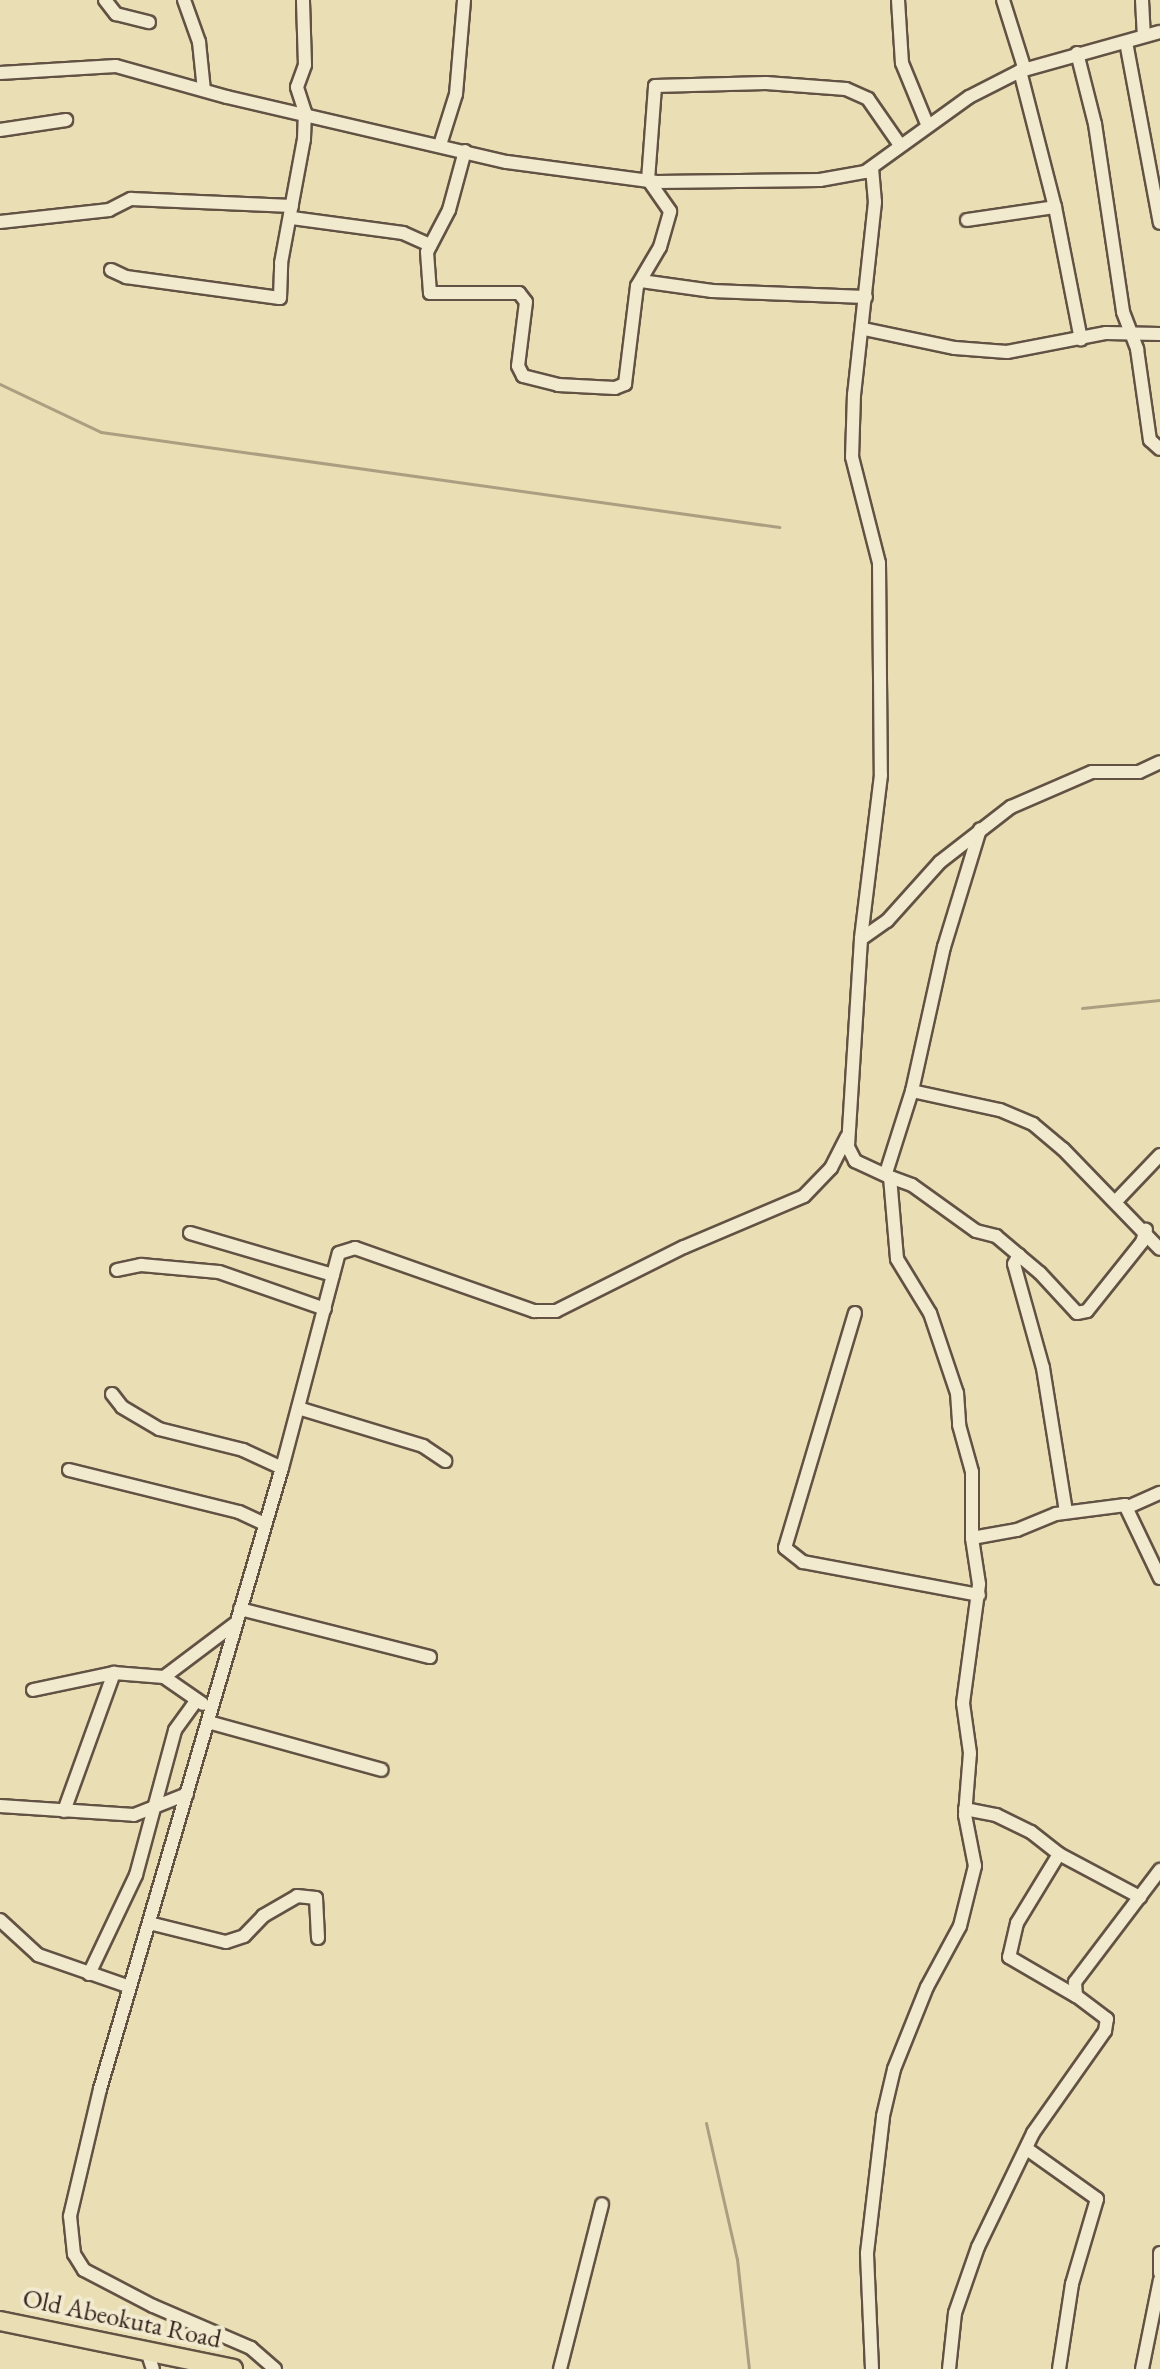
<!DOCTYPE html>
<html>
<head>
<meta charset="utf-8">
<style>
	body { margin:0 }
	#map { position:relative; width:1160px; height:2369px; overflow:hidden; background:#e9deb4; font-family:"EB Garamond",serif }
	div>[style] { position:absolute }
	.stream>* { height:3px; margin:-1.5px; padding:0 1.5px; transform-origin:1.5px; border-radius:1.5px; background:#ac9f81 }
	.roads { filter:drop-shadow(2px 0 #625244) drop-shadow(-2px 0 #625244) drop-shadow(0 2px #625244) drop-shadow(0 -2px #625244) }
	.minor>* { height:12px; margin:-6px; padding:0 6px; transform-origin:6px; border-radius:6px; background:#f1eace }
	.highway>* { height:18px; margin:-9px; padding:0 9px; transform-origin:9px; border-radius:9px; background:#e9deb4 }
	span { translate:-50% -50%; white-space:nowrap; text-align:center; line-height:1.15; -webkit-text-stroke:8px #f1eace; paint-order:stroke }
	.street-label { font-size:26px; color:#35241e }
</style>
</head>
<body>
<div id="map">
	<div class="stream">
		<i style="left:0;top:384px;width:112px;rotate:25.4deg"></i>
		<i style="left:101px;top:432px;width:685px;rotate:7.98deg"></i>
		<i style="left:1082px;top:1008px;width:78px;rotate:-5.9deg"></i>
		<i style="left:706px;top:2123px;width:139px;rotate:77.2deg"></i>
		<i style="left:737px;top:2259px;width:111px;rotate:83.8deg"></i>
	</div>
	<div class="roads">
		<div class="minor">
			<i style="left:105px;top:0;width:18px;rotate:52deg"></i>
			<i style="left:116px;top:14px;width:34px;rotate:14deg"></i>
			<i style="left:184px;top:0;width:45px;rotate:70.3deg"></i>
			<i style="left:199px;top:42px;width:48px;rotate:84.1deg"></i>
			<i style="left:898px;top:0;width:63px;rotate:86.4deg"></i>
			<i style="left:902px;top:63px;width:66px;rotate:67.7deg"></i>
			<i style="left:1003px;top:0;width:73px;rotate:72.6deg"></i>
			<i style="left:1142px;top:0;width:36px;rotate:87deg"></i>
			<i style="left:1126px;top:42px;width:184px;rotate:79.4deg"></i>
			<i style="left:1077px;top:53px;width:73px;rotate:75.8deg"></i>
			<i style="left:1095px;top:124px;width:190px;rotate:81.5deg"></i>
			<i style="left:1123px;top:312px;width:40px;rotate:69deg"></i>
			<i style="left:1137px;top:349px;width:92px;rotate:81.9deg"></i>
			<i style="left:1150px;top:440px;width:13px;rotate:42deg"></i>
			<i style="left:1020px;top:71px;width:140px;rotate:75.6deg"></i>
			<i style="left:1055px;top:207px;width:135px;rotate:78.9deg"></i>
			<i style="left:0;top:73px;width:116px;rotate:-3.5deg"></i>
			<i style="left:116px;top:66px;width:115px;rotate:15.6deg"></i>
			<i style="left:227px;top:97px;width:287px;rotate:13.1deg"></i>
			<i style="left:507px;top:162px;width:151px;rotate:7.6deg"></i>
			<i style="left:657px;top:182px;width:163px;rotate:-0.7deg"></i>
			<i style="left:820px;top:180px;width:46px;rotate:-10.1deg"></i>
			<i style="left:865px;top:172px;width:128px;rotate:-35.8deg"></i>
			<i style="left:969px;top:97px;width:57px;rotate:-27deg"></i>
			<i style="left:1020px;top:71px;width:145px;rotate:-15.6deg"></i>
			<i style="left:0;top:130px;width:67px;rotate:-8.6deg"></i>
			<i style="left:440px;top:145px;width:53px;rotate:-72.6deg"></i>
			<i style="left:456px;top:94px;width:94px;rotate:-85.1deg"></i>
			<i style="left:465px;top:151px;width:61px;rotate:105.2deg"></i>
			<i style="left:449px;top:210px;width:47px;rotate:117.6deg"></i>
			<i style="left:427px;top:252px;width:41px;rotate:85.8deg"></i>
			<i style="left:430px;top:293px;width:89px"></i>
			<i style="left:519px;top:293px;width:11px;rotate:52deg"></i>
			<i style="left:526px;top:302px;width:64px;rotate:97.1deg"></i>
			<i style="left:518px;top:366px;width:11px;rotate:63deg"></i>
			<i style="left:523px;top:376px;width:36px;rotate:14deg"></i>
			<i style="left:558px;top:385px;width:57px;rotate:3deg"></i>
			<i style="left:615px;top:388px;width:11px;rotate:-22deg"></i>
			<i style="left:625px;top:384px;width:99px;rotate:-83deg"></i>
			<i style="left:637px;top:286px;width:45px;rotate:-59.5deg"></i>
			<i style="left:660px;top:247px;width:37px;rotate:-74deg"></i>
			<i style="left:670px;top:211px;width:38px;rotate:-125deg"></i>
			<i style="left:648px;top:180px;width:94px;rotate:-85.7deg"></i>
			<i style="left:655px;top:86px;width:111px;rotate:-1.5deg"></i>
			<i style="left:766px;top:83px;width:80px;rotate:4.3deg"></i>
			<i style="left:846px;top:89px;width:24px;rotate:24deg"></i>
			<i style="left:868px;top:99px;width:56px;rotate:55.2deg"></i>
			<i style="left:872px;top:168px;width:34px;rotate:85deg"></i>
			<i style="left:875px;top:202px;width:193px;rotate:96.2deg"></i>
			<i style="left:854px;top:394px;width:63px;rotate:91.8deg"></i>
			<i style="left:852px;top:457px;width:109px;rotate:75.7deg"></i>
			<i style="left:879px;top:563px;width:212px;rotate:89.5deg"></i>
			<i style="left:881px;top:775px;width:165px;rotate:97deg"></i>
			<i style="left:861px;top:939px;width:208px;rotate:93.6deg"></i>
			<i style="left:848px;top:1147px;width:16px;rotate:63deg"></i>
			<i style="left:855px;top:1161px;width:38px;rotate:25deg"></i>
			<i style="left:890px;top:1177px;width:82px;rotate:85.1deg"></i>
			<i style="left:897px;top:1259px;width:63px;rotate:58.6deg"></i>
			<i style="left:930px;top:1313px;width:84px;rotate:71.4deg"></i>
			<i style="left:957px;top:1393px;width:32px;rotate:86deg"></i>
			<i style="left:959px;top:1425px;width:49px;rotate:74.5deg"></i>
			<i style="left:972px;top:1472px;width:66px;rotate:90deg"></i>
			<i style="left:972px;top:1538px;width:46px;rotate:-10.1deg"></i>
			<i style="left:1017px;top:1530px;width:42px;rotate:-22.3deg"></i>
			<i style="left:1056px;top:1514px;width:70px;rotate:-7.4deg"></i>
			<i style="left:1125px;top:1505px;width:81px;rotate:64.4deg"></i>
			<i style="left:292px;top:218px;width:112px;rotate:7.7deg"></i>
			<i style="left:403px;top:233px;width:30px;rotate:24deg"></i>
			<i style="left:967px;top:220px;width:89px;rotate:-8.4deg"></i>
			<i style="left:0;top:222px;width:110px;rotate:-6.3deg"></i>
			<i style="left:109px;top:210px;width:25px;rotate:-27deg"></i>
			<i style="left:131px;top:199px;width:161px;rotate:2.5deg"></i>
			<i style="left:111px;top:270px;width:17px;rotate:25deg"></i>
			<i style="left:126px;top:277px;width:155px;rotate:7.8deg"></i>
			<i style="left:280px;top:298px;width:35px;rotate:-88deg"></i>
			<i style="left:281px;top:263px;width:126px;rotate:-79.5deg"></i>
			<i style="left:304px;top:139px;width:27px;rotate:-88deg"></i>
			<i style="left:305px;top:112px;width:26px;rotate:-108deg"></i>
			<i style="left:297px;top:87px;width:23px;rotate:-70deg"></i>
			<i style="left:305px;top:65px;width:65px;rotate:-91.8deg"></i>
			<i style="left:641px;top:281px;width:72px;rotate:8deg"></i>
			<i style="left:712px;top:291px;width:154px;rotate:2.2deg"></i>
			<i style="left:864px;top:329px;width:93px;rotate:11.8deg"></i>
			<i style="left:955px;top:348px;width:52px;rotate:4.4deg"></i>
			<i style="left:1007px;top:352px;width:101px;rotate:-10.9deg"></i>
			<i style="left:1106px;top:333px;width:54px;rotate:1.1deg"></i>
			<i style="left:861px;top:939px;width:32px;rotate:-35deg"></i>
			<i style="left:887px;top:921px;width:79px;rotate:-48.1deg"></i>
			<i style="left:940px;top:862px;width:90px;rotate:-37.8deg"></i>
			<i style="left:1011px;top:807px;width:88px;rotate:-23.4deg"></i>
			<i style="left:1092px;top:772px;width:47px"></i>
			<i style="left:1139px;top:772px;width:23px;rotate:-25deg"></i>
			<i style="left:912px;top:1091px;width:148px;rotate:-77.5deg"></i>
			<i style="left:944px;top:947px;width:123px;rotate:-73deg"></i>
			<i style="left:886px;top:1173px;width:86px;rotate:-72.4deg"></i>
			<i style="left:912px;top:1091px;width:90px;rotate:12.2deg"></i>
			<i style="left:1000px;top:1110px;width:36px;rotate:23deg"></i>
			<i style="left:1033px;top:1124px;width:39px;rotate:40deg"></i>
			<i style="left:1063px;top:1149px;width:139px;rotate:45.9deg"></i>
			<i style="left:890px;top:1177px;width:23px;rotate:20deg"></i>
			<i style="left:912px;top:1185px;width:79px;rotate:35.7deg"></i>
			<i style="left:976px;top:1231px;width:21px;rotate:14deg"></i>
			<i style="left:996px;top:1236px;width:57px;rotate:40.1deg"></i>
			<i style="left:1040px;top:1273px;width:54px;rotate:47.2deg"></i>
			<i style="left:1077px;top:1313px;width:10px;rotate:-11deg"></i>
			<i style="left:1087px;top:1311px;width:88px;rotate:-51.4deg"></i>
			<i style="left:1142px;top:1242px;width:13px;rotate:-72deg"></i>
			<i style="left:1118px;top:1199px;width:61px;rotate:-46.3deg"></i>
			<i style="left:190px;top:1233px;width:149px;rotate:16.4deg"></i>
			<i style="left:1019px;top:1255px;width:10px;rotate:119deg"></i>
			<i style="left:1014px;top:1264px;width:108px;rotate:74.4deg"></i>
			<i style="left:1043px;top:1368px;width:146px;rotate:80.9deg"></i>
			<i style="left:117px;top:1270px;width:25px;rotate:-12deg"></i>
			<i style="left:141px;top:1265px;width:78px;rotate:5.1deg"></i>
			<i style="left:219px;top:1272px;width:112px;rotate:19.2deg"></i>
			<i style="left:855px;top:1313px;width:245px;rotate:106.6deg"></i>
			<i style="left:785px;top:1548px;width:23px;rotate:38deg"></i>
			<i style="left:803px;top:1562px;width:179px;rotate:10.6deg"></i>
			<i style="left:112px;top:1394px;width:16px;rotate:52deg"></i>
			<i style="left:122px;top:1407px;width:43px;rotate:30.7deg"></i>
			<i style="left:159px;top:1429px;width:87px;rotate:14deg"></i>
			<i style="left:243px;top:1450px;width:43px;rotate:24.8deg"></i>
			<i style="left:298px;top:1408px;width:131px;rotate:16.9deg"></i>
			<i style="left:423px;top:1446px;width:27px;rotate:34deg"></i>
			<i style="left:69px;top:1470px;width:175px;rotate:13.9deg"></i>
			<i style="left:239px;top:1512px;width:29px;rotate:25deg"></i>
			<i style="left:1128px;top:1507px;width:35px;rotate:-24deg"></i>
			<i style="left:240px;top:1609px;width:196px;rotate:14.2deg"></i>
			<i style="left:164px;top:1677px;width:91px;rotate:-37deg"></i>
			<i style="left:33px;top:1690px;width:83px;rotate:-11.9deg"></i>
			<i style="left:114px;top:1673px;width:50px;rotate:4.6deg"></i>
			<i style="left:164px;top:1677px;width:47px;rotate:34.7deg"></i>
			<i style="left:208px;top:1722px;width:180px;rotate:15.4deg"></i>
			<i style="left:0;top:1806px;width:134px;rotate:3.8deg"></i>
			<i style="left:134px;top:1815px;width:57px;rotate:-21.6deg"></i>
			<i style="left:965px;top:1809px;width:32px;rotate:11deg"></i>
			<i style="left:996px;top:1815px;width:39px;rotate:26deg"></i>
			<i style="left:1031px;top:1832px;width:36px;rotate:38deg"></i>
			<i style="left:1059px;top:1854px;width:92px;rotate:28deg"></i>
			<i style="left:64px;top:1811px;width:147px;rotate:-70.1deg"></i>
			<i style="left:1059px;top:1854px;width:81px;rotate:121.3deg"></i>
			<i style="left:1017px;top:1923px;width:35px;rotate:103deg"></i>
			<i style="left:1009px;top:1957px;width:78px;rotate:30.2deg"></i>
			<i style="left:0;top:1920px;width:52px;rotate:42.6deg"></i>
			<i style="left:38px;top:1955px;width:97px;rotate:19.2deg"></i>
			<i style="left:149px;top:1923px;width:79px;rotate:13.9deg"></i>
			<i style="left:226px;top:1942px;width:19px;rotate:-18deg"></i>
			<i style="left:244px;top:1936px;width:28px;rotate:-46deg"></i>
			<i style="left:263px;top:1916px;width:39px;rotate:-30deg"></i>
			<i style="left:297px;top:1896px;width:19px;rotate:6deg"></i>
			<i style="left:316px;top:1898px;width:40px;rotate:87.1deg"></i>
			<i style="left:89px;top:1974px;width:110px;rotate:-64.6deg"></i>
			<i style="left:136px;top:1875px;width:150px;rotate:-74.9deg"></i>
			<i style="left:175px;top:1730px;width:37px;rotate:-54deg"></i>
			<i style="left:1027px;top:2149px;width:86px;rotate:35.5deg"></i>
			<i style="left:1097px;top:2199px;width:89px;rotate:106.4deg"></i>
			<i style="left:1072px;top:2284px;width:86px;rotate:98.7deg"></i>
			<i style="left:1160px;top:2253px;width:20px;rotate:90deg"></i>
			<i style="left:147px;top:2351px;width:19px;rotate:72deg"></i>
			<i style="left:275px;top:2369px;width:32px;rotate:-139deg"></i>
			<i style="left:251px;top:2348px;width:107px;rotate:-156.8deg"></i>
			<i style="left:153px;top:2306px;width:78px;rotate:-152.4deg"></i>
			<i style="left:84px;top:2270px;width:19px;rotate:-122deg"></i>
			<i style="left:74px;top:2254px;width:38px;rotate:-96deg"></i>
			<i style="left:70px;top:2216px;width:130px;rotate:-76.7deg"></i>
			<i style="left:100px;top:2089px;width:647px;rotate:-73.67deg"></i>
			<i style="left:282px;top:1468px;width:222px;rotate:-75.2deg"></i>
			<i style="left:339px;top:1253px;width:17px;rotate:-17deg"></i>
			<i style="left:355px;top:1248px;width:190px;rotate:19.4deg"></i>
			<i style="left:534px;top:1311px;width:22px"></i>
			<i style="left:556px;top:1311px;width:143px;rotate:-26.6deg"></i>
			<i style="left:684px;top:1247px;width:130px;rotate:-23deg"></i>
			<i style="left:804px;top:1196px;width:39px;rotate:-46deg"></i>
			<i style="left:831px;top:1168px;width:35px;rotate:-63deg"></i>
			<i style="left:560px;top:2369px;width:170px;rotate:-75.7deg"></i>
			<i style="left:872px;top:2369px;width:116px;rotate:-92.5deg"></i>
			<i style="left:867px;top:2253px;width:138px;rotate:-83.3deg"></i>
			<i style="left:883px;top:2116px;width:48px;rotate:-76.8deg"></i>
			<i style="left:894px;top:2069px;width:88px;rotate:-68.1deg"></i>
			<i style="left:927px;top:1987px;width:69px;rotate:-61.6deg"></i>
			<i style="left:960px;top:1926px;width:62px;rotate:-76deg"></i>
			<i style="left:975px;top:1866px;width:52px;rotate:-101.1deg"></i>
			<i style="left:965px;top:1815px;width:62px;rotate:-85.4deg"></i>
			<i style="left:970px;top:1753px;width:50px;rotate:-98deg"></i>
			<i style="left:963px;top:1703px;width:120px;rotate:-82.3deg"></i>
			<i style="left:979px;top:1584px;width:47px;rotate:-98.7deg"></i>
			<i style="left:949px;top:2369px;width:56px;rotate:-83.9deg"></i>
			<i style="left:955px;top:2313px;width:70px;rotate:-70.8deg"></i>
			<i style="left:978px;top:2247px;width:127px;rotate:-64.2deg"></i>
			<i style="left:1033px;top:2133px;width:125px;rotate:-54.8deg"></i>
			<i style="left:1105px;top:2031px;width:12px;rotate:-81deg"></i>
			<i style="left:1107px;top:2019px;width:39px;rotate:-143deg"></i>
			<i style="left:1076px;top:1996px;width:14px;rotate:-94deg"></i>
			<i style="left:1075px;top:1982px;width:141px;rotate:-52.8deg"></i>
			<i style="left:1142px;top:2369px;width:91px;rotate:-78.6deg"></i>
		</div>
		<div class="highway">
			<i style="left:0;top:2321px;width:238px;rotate:11.6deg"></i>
		</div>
	</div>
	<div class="street-label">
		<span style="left:122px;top:2319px;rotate:12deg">Old Abeokuta Road</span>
	</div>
</div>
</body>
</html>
